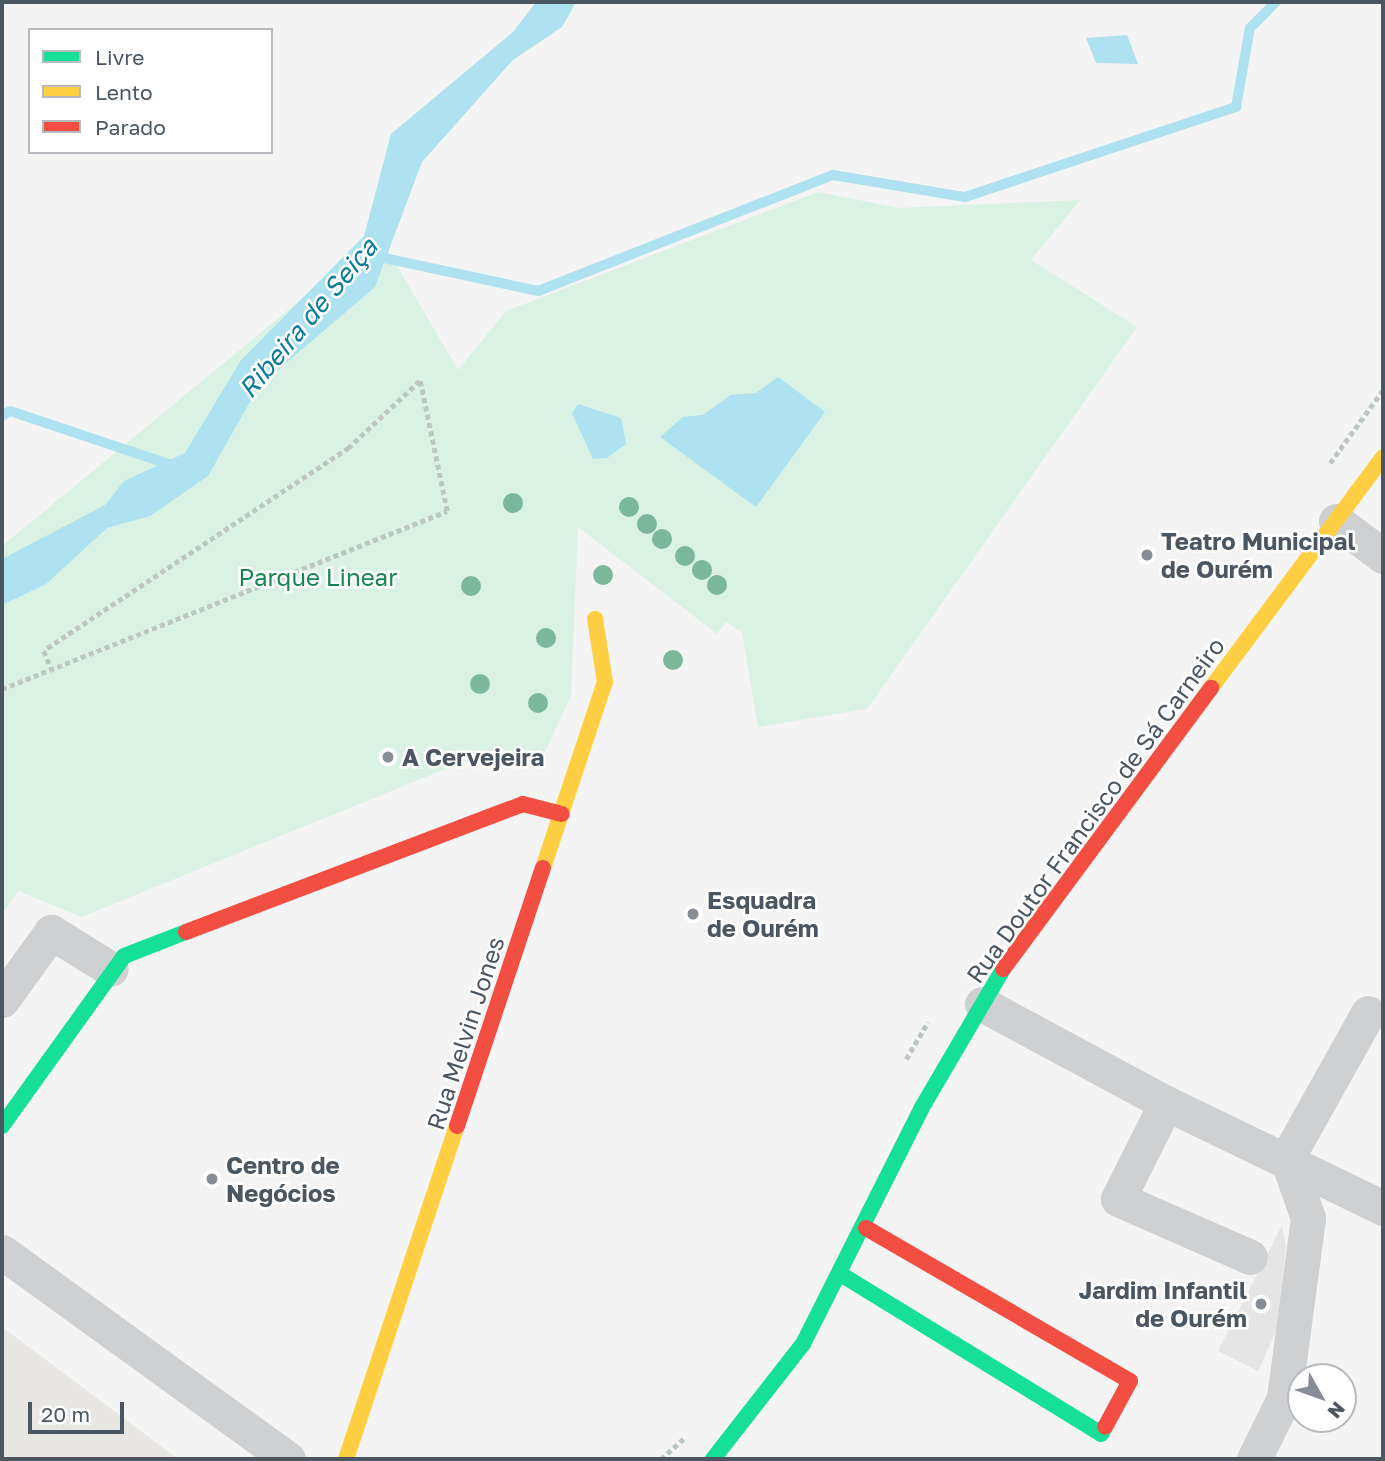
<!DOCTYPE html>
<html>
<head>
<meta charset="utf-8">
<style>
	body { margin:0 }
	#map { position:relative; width:1385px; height:1461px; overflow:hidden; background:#f4f4f4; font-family:"Golos Text",sans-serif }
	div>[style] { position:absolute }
	.commercial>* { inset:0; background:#e8e7e3 }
	.education>* { inset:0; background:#e6e5e6 }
	.green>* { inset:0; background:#d9f2e3 }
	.water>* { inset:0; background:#aee2f0 }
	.stream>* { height:10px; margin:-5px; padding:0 5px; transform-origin:5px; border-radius:5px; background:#aee2f0 }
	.path>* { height:4.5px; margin-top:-2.25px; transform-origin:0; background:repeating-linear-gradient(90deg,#bcc7c4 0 5px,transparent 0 8.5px) }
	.street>* { height:35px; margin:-17.5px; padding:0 17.5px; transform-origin:17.5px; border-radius:17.5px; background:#ced0d2 }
	.fast>* { height:16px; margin:-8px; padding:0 8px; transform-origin:8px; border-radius:8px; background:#16e098 }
	.slow>* { height:16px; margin:-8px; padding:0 8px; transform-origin:8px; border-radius:8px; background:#ffcf43 }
	.jam>* { height:16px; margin:-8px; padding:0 8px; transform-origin:8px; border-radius:8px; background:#f24e42 }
	.trees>* { width:20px; height:20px; margin:-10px; border-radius:50%; background:#7ab899 }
	.dots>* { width:19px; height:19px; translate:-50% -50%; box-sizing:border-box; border:4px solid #fff; border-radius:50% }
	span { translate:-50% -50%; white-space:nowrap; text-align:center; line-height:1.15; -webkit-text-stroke:5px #fff; paint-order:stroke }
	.poi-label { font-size:24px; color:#4a5661; font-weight:700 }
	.left { translate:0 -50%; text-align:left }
	.right { translate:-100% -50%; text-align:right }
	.park-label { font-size:24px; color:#17864f }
	.street-label { font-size:24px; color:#4a5661 }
	.water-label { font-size:26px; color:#0c7c9b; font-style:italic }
	.frame { position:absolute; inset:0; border:4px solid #4a5661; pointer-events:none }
	.legend { position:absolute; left:28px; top:28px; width:245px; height:126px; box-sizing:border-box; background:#fff; border:2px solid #b7bbc0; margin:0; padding:9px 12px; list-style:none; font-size:21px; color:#4a5661 }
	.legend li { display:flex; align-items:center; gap:14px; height:35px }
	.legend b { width:35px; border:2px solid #b7bbc0 }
	.north { position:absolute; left:1287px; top:1363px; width:70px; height:70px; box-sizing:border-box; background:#fff; border:2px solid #b7bbc0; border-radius:50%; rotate:130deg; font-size:19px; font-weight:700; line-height:28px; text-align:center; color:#4a5661 }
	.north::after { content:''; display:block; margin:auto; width:24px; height:32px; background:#868d94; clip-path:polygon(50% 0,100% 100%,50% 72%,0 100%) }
	.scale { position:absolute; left:28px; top:1402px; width:96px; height:32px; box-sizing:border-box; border:4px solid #4a5661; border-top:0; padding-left:9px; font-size:21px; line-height:24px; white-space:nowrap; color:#4a5661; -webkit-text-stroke:5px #fff; paint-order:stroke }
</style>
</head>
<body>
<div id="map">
	<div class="commercial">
		<i style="clip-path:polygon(2px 1327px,178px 1459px,2px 1459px)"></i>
	</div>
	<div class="education">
		<i style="clip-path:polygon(1282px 1225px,1286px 1247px,1277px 1329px,1258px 1371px,1218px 1351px)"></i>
	</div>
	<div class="green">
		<i style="clip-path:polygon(818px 192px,899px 208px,1080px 200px,1031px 260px,1137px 327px,867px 709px,758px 727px,742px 632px,726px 622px,717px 634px,578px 527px,571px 696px,541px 760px,497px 748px,81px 917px,19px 891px,2px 914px,2px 546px,379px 235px,458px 370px,506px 311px)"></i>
	</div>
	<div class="water">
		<i style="clip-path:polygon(536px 2px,576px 2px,562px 27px,513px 60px,422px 162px,375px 287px,259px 386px,208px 476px,150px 516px,107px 528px,46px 584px,2px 605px,2px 559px,105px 505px,124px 481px,185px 453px,241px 360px,364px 236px,391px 134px,513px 32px)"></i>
		<i style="clip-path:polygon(1127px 35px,1138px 64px,1096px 63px,1086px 38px)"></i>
		<i style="clip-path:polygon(778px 377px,825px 412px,756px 507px,660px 437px,683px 417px,703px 415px,731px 395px,756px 393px)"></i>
		<i style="clip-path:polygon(578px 404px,621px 418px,626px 444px,607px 458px,593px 459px,572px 413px)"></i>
	</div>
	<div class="stream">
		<i style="left:375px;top:256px;width:167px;rotate:12.1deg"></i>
		<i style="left:538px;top:291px;width:317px;rotate:-21.5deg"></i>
		<i style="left:833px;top:175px;width:134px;rotate:9.5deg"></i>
		<i style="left:965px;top:197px;width:286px;rotate:-18.4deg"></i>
		<i style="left:1236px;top:107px;width:80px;rotate:-80deg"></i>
		<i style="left:1250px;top:28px;width:37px;rotate:-45deg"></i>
		<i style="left:2px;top:416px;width:9px;rotate:-32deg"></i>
		<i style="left:10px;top:411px;width:176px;rotate:18.5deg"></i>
	</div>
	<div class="path">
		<i style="left:1330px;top:463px;width:90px;rotate:-54deg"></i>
		<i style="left:2px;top:689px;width:479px;rotate:-21.8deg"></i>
		<i style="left:447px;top:511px;width:133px;rotate:-101.7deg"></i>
		<i style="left:420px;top:381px;width:98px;rotate:136.7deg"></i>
		<i style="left:349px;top:448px;width:366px;rotate:146.4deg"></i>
		<i style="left:44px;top:651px;width:18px;rotate:68deg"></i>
		<i style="left:906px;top:1059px;width:43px;rotate:-59.3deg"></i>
		<i style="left:661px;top:1459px;width:30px;rotate:-42deg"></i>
	</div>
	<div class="street">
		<i style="left:1336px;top:521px;width:59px;rotate:36.7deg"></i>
		<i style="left:2px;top:1000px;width:84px;rotate:-54.2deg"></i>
		<i style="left:51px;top:932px;width:70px;rotate:31.7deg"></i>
		<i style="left:982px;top:1004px;width:209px;rotate:28.3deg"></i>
		<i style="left:1166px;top:1103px;width:241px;rotate:25.8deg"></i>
		<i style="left:1166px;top:1103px;width:107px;rotate:116.6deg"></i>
		<i style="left:1118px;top:1199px;width:144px;rotate:23.7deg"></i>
		<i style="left:1287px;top:1158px;width:166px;rotate:-60.8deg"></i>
		<i style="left:2px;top:1252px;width:353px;rotate:35.9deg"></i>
		<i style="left:1254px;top:1459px;width:68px;rotate:-63.8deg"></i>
		<i style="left:1284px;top:1398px;width:182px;rotate:-82.4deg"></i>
		<i style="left:1308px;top:1218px;width:64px;rotate:-109.3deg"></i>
	</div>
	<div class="fast">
		<i style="left:2px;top:1126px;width:209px;rotate:-54.3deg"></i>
		<i style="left:124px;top:956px;width:66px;rotate:-21.2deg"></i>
		<i style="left:842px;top:1275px;width:304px;rotate:31.5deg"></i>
		<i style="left:1101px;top:1434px;width:8px;rotate:-60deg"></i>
		<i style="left:713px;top:1459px;width:146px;rotate:-52deg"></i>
		<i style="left:803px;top:1344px;width:263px;rotate:-63.3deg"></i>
		<i style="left:921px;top:1109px;width:162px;rotate:-59.6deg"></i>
	</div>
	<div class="slow">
		<i style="left:1211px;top:688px;width:288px;rotate:-53.3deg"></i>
		<i style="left:543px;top:868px;width:196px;rotate:-71.6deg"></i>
		<i style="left:605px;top:682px;width:64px;rotate:-99deg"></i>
		<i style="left:346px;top:1459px;width:351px;rotate:-71.6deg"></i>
	</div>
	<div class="jam">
		<i style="left:186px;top:932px;width:360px;rotate:-20.8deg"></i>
		<i style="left:523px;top:804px;width:40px;rotate:14.4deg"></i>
		<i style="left:1003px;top:969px;width:350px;rotate:-53.5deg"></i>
		<i style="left:457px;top:1126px;width:272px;rotate:-71.6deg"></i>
		<i style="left:866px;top:1228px;width:305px;rotate:30.1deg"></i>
		<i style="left:1130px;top:1381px;width:52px;rotate:118.5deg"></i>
	</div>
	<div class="trees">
		<i style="left:513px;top:503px"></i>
		<i style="left:629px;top:507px"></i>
		<i style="left:647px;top:524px"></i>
		<i style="left:662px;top:539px"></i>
		<i style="left:685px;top:556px"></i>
		<i style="left:702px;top:570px"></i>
		<i style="left:603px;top:575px"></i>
		<i style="left:717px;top:585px"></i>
		<i style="left:471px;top:586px"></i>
		<i style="left:546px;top:638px"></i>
		<i style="left:673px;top:660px"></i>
		<i style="left:480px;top:684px"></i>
		<i style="left:538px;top:703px"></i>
	</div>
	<div class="dots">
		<i style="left:1147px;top:555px;background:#868d94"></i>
		<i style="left:388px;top:757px;background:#868d94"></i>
		<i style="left:693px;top:914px;background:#868d94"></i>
		<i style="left:212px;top:1179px;background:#868d94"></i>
		<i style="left:1261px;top:1304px;background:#868d94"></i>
	</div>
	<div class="poi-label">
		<span class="left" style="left:1161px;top:555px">Teatro Municipal<br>de Ourém</span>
		<span class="left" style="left:402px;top:757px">A Cervejeira</span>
		<span class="left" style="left:707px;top:914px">Esquadra<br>de Ourém</span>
		<span class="left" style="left:226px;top:1179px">Centro de<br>Negócios</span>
		<span class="right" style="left:1247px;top:1304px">Jardim Infantil<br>de Ourém</span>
	</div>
	<div class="park-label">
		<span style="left:318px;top:577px">Parque Linear</span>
	</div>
	<div class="street-label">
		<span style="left:1095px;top:810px;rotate:-54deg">Rua Doutor Francisco de Sá Carneiro</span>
		<span style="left:465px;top:1033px;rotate:-72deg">Rua Melvin Jones</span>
	</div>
	<div class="water-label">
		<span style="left:308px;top:318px;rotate:-50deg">Ribeira de Seiça</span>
	</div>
	<div class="frame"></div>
	<ul class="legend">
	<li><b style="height:9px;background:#16e098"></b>Livre</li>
	<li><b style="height:9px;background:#ffcf43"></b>Lento</li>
	<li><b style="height:9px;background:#f24e42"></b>Parado</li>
	</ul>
	<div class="north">N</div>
	<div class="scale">20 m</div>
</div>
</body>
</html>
